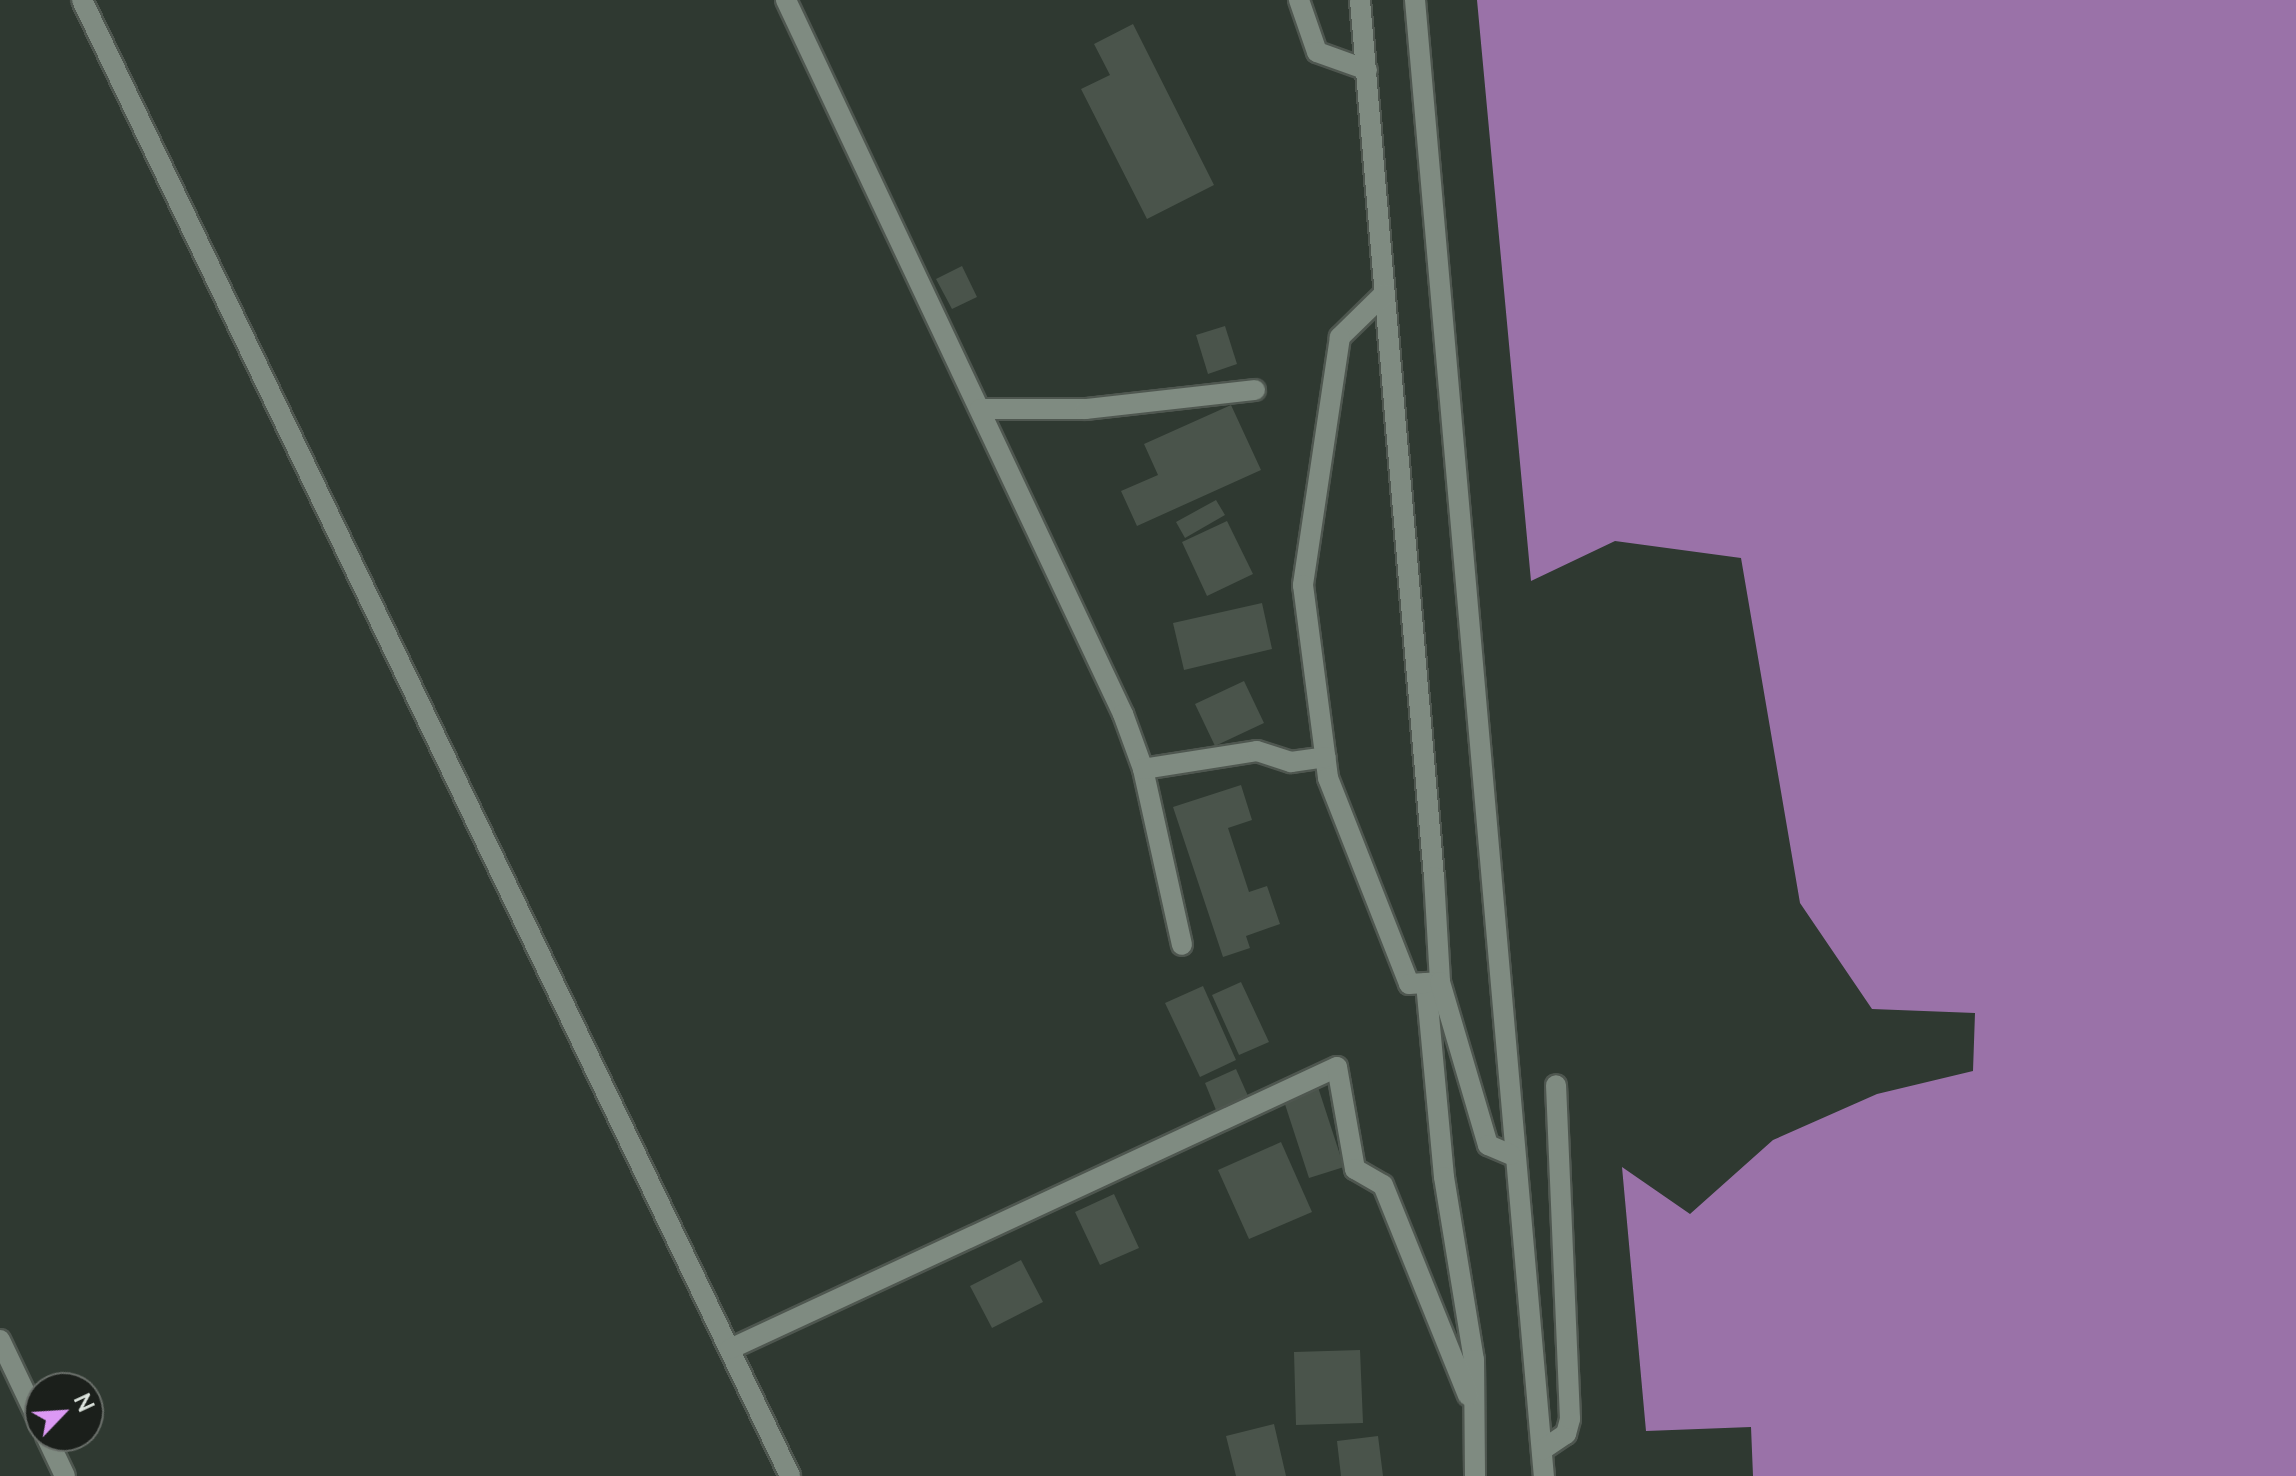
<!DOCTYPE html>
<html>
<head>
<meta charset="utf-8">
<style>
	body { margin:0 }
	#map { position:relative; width:2296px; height:1476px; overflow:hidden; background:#2f3931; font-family:Lato,sans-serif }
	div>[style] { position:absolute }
	.water>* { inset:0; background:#9a72a8 }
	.building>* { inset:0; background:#4a544b }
	.roads { filter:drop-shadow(2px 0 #4f5750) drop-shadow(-2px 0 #4f5750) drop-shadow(0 2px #4f5750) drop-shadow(0 -2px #4f5750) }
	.minor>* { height:20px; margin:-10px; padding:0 10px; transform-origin:10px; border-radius:10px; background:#7f8b81 }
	span { translate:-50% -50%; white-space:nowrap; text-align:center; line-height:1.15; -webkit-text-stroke:6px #1b1f1b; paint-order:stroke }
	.north { position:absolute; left:24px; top:1372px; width:80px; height:80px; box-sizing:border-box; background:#1b1f1b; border:2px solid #696e69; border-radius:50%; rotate:65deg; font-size:22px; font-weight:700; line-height:32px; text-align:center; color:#dee5df }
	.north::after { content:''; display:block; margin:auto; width:28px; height:36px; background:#dc99f4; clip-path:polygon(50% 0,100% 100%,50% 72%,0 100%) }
</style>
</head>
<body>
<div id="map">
	<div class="water">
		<i style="clip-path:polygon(1477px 0,2296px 0,2296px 1476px,1753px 1476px,1751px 1427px,1646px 1431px,1622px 1167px,1690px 1214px,1773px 1140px,1877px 1094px,1973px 1071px,1975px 1013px,1872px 1009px,1800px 903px,1741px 558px,1615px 541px,1531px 581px)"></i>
	</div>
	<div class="building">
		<i style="clip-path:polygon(1133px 24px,1214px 185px,1147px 219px,1081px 89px,1110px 75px,1094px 44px)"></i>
		<i style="clip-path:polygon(962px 266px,977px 297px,952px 309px,936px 279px)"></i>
		<i style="clip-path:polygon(1225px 326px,1237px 364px,1208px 374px,1196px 335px)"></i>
		<i style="clip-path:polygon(1231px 405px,1261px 470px,1137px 526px,1121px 491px,1158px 475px,1144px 444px)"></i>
		<i style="clip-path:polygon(1216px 500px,1225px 515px,1185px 538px,1176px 522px)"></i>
		<i style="clip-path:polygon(1227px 521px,1253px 574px,1207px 596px,1182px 542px)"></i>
		<i style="clip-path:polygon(1262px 603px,1272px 649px,1184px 670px,1173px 623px)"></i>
		<i style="clip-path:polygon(1244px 681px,1264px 723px,1215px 746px,1195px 704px)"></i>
		<i style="clip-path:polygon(1241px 785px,1252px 820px,1228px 828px,1249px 892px,1267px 886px,1280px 924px,1246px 936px,1250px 948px,1223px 957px,1173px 807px)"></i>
		<i style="clip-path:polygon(1241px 982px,1269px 1042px,1239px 1055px,1212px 995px)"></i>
		<i style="clip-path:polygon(1203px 986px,1236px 1060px,1200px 1077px,1165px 1003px)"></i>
		<i style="clip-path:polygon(1236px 1069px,1248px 1096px,1216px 1110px,1205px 1083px)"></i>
		<i style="clip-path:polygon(1316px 1081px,1344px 1167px,1309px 1178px,1281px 1092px)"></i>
		<i style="clip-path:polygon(1281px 1142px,1312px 1212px,1249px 1239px,1218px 1170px)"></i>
		<i style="clip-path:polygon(1114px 1194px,1139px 1248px,1100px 1265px,1075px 1212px)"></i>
		<i style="clip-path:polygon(1021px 1260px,1043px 1302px,992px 1328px,970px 1286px)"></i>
		<i style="clip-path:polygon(1360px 1350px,1363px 1423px,1296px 1425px,1294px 1352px)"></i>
		<i style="clip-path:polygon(1274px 1424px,1286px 1476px,1236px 1476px,1226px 1436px)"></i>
		<i style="clip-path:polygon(1378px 1436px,1383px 1476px,1341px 1476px,1337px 1441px)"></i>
	</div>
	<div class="roads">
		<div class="minor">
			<i style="left:82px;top:0;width:1637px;rotate:64.37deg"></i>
			<i style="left:786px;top:0;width:790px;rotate:64.73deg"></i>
			<i style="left:1123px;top:714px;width:59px;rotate:70deg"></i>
			<i style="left:1143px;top:769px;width:180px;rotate:77.5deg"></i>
			<i style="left:1299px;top:0;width:55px;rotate:70.9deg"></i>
			<i style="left:1317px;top:52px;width:53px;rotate:19.8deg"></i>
			<i style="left:1360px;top:0;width:880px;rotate:85.18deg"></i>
			<i style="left:1434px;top:877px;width:105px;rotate:86.7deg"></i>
			<i style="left:1440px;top:982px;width:14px;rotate:176deg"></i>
			<i style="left:1426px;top:983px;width:195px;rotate:84.7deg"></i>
			<i style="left:1444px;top:1177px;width:185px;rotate:80.7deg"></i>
			<i style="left:1474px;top:1360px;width:116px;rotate:89.5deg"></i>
			<i style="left:1415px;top:0;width:1482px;rotate:85.01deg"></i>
			<i style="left:1384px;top:294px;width:62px;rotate:135.7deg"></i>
			<i style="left:1340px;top:337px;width:251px;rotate:98.5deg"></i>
			<i style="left:1303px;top:585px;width:195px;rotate:82.6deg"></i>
			<i style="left:1328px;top:778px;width:221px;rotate:68.5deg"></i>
			<i style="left:1409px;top:984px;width:17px;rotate:-3deg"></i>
			<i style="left:980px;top:409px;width:106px"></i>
			<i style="left:1086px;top:409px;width:170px;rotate:-6.4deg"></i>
			<i style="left:1143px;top:769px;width:115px;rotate:-9deg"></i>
			<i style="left:1257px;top:751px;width:36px;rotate:18deg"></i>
			<i style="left:1291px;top:762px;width:35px;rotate:-8deg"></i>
			<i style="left:1440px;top:982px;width:170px;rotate:73.6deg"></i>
			<i style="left:1488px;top:1145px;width:25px;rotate:23deg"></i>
			<i style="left:0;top:1340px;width:93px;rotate:64.5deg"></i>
			<i style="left:730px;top:1349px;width:669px;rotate:-24.92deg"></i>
			<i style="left:1337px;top:1067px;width:104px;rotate:80deg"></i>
			<i style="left:1355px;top:1169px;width:32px;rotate:30deg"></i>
			<i style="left:1383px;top:1185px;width:227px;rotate:68deg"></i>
			<i style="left:46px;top:1436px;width:44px;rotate:64.6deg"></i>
			<i style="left:1542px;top:1450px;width:29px;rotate:-34deg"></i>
			<i style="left:1566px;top:1434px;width:16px;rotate:-75deg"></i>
			<i style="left:1570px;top:1419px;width:334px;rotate:-92.4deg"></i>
		</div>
	</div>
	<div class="north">N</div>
</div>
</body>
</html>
